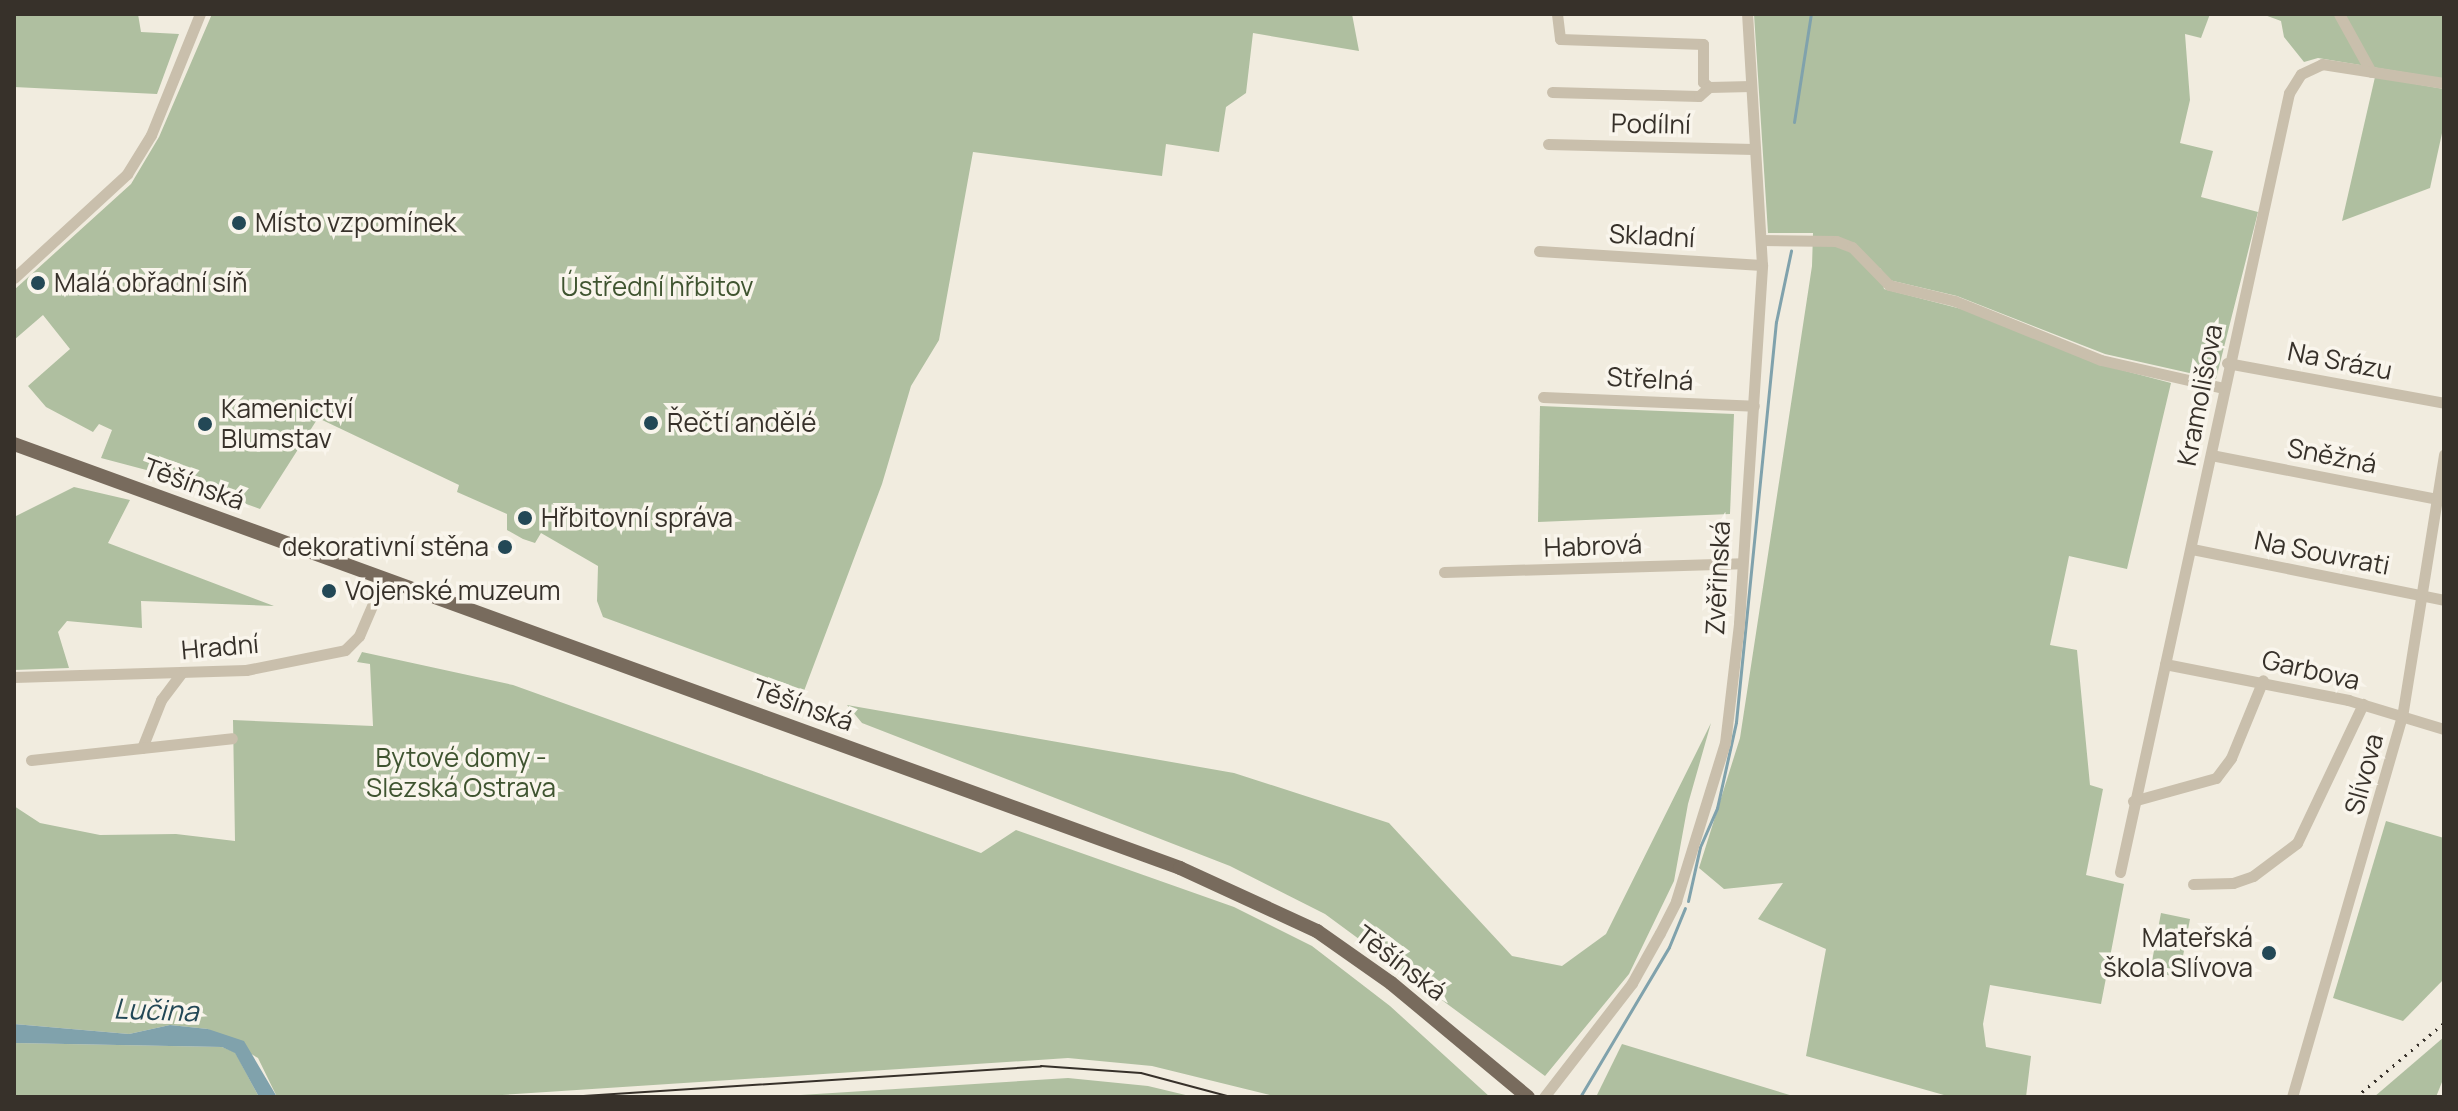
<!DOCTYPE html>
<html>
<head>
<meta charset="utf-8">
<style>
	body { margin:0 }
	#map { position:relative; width:2458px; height:1111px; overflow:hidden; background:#f1ecdf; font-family:Manrope,sans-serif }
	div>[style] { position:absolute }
	.green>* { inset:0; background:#afbfa0 }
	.water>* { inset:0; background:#80a2ac }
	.stream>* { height:3px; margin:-1.5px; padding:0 1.5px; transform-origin:1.5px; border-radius:1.5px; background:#80a2ac }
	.minor>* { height:11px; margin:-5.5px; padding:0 5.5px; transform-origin:5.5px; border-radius:5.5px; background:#c9bfac }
	.major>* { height:14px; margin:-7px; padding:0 7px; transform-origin:7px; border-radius:7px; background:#786b5d }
	.tram>* { height:2px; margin:-1px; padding:0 1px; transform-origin:1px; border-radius:1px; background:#37312a }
	.rail>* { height:3px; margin-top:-1.5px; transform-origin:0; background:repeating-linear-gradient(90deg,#37312a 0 2px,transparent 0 8px) }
	.dots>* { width:22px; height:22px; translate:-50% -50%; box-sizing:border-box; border:4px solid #f9f5ec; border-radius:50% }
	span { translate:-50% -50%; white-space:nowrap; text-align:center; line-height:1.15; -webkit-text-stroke:7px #f9f5ec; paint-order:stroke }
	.street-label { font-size:26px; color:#37312a }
	.poi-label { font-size:26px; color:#37312a }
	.left { translate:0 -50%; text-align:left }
	.right { translate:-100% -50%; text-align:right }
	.park-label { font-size:26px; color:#3f5430 }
	.water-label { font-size:28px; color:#234856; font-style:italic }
	.frame { position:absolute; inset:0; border:16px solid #37312a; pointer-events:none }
</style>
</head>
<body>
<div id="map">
	<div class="green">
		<i style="clip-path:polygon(14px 14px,138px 14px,141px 32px,179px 34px,157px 94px,14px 87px)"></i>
		<i style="clip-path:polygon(212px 14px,1352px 14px,1359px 51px,1253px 33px,1246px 93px,1226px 107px,1219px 152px,1166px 144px,1162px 176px,973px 152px,939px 340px,911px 386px,882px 484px,804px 691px,603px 617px,597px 601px,598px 566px,541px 533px,535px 543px,523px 539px,507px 530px,507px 514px,457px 492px,459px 485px,318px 418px,260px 509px,169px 476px,101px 458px,112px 430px,99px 424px,93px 432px,46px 407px,28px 386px,70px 349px,43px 315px,14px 340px,14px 290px,131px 184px,159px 137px)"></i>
		<i style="clip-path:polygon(1754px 14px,2210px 14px,2201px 38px,2185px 34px,2190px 100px,2180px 143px,2213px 151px,2201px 197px,2258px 212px,2216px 379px,2105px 354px,1957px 296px,1889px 280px,1880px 268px,1884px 289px,1977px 313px,2099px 364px,2171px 383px,2127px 569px,2069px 556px,2050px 645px,2077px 650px,2090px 785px,2103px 789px,2086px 875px,2124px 884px,2101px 1004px,1990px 985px,1983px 1024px,1986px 1047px,2031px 1056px,2026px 1097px,1951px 1097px,1806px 1056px,1826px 949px,1758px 919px,1783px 883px,1724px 889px,1699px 868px,1740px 738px,1812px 266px,1813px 233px,1768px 233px)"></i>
		<i style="clip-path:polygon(2262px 14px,2444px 14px,2444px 79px,2318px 58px,2304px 62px,2284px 37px,2281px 21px)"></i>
		<i style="clip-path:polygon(2375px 77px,2444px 89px,2444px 124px,2430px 188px,2342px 221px)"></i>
		<i style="clip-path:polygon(1540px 406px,1734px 414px,1730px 514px,1538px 522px)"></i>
		<i style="clip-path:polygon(74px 487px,130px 500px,108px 543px,274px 606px,141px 601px,142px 628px,67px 621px,58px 632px,69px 668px,14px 670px,14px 517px)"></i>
		<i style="clip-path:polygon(362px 652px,513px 685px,981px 853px,1016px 830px,1234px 907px,1312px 946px,1390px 1006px,1490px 1097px,1278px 1097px,1152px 1066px,1068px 1058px,471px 1097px,277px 1097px,258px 1058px,208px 1029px,170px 1025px,129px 1034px,14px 1024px,14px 806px,40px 823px,100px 835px,176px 834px,235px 841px,233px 720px,373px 726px,370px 664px,357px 662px)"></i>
		<i style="clip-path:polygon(847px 705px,1234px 773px,1389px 823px,1512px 956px,1562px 966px,1606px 934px,1711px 723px,1688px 804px,1674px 881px,1629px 974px,1545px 1076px,1325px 914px,1230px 866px,862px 723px)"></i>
		<i style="clip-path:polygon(2386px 821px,2444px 838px,2444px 979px,2403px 1021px,2333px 998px)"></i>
		<i style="clip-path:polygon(2161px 913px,2190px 919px,2179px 977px,2150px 972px)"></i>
		<i style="clip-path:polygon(2444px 1037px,2444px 1077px,2436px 1097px,2374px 1097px)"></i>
		<i style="clip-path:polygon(14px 1043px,222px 1047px,235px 1052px,259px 1097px,14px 1097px)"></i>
		<i style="clip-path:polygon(1622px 1044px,1793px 1096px,1795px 1097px,1596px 1097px)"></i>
		<i style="clip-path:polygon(1068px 1078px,1148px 1086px,1194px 1097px,769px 1097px)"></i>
	</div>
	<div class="water">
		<i style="clip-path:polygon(14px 1024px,129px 1034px,170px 1025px,208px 1029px,244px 1041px,277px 1097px,259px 1097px,235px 1053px,222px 1047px,14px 1043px)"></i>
	</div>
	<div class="stream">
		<i style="left:1794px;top:122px;width:109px;rotate:-81.1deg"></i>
		<i style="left:1688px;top:901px;width:55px;rotate:-77.5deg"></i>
		<i style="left:1700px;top:847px;width:43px;rotate:-66.4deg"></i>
		<i style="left:1717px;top:808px;width:88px;rotate:-77.5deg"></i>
		<i style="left:1736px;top:722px;width:402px;rotate:-84.3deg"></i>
		<i style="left:1776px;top:322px;width:73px;rotate:-78.1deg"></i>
		<i style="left:1580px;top:1097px;width:174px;rotate:-59.3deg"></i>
		<i style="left:1669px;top:947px;width:42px;rotate:-67.7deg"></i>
	</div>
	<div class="minor">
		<i style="left:1557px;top:14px;width:25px;rotate:83deg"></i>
		<i style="left:1560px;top:39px;width:143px;rotate:2deg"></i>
		<i style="left:1703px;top:44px;width:38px;rotate:90deg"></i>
		<i style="left:1703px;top:82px;width:8px;rotate:40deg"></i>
		<i style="left:2339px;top:14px;width:66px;rotate:61.1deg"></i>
		<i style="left:1552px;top:92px;width:147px;rotate:1.6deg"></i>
		<i style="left:1699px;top:96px;width:13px;rotate:-42deg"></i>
		<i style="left:1709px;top:87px;width:42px;rotate:-1.4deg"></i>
		<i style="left:1548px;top:144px;width:205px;rotate:1.4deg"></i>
		<i style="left:1761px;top:240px;width:75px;rotate:0.8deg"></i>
		<i style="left:1836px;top:241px;width:17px;rotate:21deg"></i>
		<i style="left:1852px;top:247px;width:53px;rotate:45.8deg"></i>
		<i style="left:1889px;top:285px;width:68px;rotate:13.6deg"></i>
		<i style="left:1955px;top:301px;width:157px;rotate:22deg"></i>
		<i style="left:2101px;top:360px;width:125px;rotate:12.9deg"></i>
		<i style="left:1539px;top:251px;width:223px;rotate:3.6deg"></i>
		<i style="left:14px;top:278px;width:154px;rotate:-42.6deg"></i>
		<i style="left:127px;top:174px;width:46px;rotate:-58.4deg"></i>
		<i style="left:151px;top:135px;width:131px;rotate:-68deg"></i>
		<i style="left:2227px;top:363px;width:221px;rotate:10.4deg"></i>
		<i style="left:1543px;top:397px;width:211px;rotate:2.4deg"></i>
		<i style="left:2211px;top:455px;width:235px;rotate:11deg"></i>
		<i style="left:2192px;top:549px;width:257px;rotate:11.4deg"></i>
		<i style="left:1444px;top:572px;width:298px;rotate:-1.7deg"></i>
		<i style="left:2165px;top:664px;width:187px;rotate:11.1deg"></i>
		<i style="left:2348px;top:700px;width:100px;rotate:16.8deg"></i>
		<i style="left:14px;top:677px;width:232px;rotate:-1.7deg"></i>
		<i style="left:246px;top:670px;width:101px;rotate:-11.4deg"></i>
		<i style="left:345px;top:650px;width:20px;rotate:-45deg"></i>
		<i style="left:359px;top:636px;width:63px;rotate:-66.7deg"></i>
		<i style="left:142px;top:748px;width:52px;rotate:-68.4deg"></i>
		<i style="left:161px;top:700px;width:34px;rotate:-53deg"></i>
		<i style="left:31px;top:760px;width:202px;rotate:-6.2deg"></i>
		<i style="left:2133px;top:801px;width:86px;rotate:-15.5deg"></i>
		<i style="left:2216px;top:778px;width:25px;rotate:-53deg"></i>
		<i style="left:2231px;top:758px;width:84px;rotate:-67.7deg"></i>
		<i style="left:2120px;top:872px;width:797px;rotate:-77.76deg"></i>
		<i style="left:2289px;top:93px;width:22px;rotate:-58deg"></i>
		<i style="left:2301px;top:74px;width:23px;rotate:-25deg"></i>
		<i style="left:2322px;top:64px;width:123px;rotate:8.9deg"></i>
		<i style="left:2193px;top:884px;width:40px;rotate:-1.4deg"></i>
		<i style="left:2233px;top:883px;width:21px;rotate:-19deg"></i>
		<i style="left:2253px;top:876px;width:55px;rotate:-36.9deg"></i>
		<i style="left:2297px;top:843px;width:154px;rotate:-64.6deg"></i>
		<i style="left:1544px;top:1097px;width:144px;rotate:-52.3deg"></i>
		<i style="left:1632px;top:983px;width:57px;rotate:-60.8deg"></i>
		<i style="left:1660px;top:933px;width:36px;rotate:-63deg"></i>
		<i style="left:1676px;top:901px;width:165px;rotate:-72.8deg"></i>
		<i style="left:1725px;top:743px;width:121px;rotate:-83.3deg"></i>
		<i style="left:1739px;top:623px;width:359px;rotate:-86.3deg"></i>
		<i style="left:1762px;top:265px;width:251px;rotate:-93.4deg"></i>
		<i style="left:2292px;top:1097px;width:396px;rotate:-73.9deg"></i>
		<i style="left:2402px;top:717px;width:266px;rotate:-80.9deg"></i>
	</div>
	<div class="major">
		<i style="left:14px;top:444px;width:1241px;rotate:19.98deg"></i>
		<i style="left:1180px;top:868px;width:151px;rotate:24.7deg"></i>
		<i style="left:1317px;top:931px;width:90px;rotate:35.1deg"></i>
		<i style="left:1391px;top:983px;width:178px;rotate:39.8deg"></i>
	</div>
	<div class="tram">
		<i style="left:568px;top:1097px;width:474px;rotate:-3.7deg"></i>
		<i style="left:1041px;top:1066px;width:100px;rotate:4deg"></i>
		<i style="left:1141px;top:1073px;width:93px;rotate:14.9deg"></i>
	</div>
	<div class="rail">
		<i style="left:2356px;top:1097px;width:115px;rotate:-40.1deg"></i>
	</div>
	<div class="dots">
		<i style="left:239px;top:223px;background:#234856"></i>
		<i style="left:38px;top:283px;background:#234856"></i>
		<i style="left:651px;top:423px;background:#234856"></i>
		<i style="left:205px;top:424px;background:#234856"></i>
		<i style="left:525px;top:518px;background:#234856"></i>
		<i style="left:505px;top:547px;background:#234856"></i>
		<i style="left:329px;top:591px;background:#234856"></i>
		<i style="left:2269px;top:953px;background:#234856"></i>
	</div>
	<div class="street-label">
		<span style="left:1651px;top:124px;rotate:1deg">Podílní</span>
		<span style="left:1652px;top:236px;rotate:3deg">Skladní</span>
		<span style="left:2340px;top:361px;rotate:11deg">Na Srázu</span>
		<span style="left:1650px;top:379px;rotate:3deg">Střelná</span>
		<span style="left:2200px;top:395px;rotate:-79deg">Kramolišova</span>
		<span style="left:2332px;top:456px;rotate:11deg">Sněžná</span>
		<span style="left:194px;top:484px;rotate:20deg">Těšínská</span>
		<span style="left:1593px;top:546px;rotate:-2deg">Habrová</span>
		<span style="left:2322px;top:553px;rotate:11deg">Na Souvrati</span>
		<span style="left:1718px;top:578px;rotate:-87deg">Zvěřinská</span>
		<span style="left:220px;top:647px;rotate:-5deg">Hradní</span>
		<span style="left:2311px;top:670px;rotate:13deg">Garbova</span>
		<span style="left:803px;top:705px;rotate:20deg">Těšínská</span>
		<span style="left:2364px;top:774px;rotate:-75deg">Slívova</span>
		<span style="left:1401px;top:963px;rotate:37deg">Těšínská</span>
	</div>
	<div class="poi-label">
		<span class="left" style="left:255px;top:223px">Místo vzpomínek</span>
		<span class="left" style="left:54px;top:283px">Malá obřadní síň</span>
		<span class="left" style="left:221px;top:424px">Kamenictví<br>Blumstav</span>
		<span class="left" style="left:667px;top:423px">Řečtí andělé</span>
		<span class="left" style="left:541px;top:518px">Hřbitovní správa</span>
		<span class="right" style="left:489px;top:547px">dekorativní stěna</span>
		<span class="left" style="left:345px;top:591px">Vojenské muzeum</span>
		<span class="right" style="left:2253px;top:953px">Mateřská<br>škola Slívova</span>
	</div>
	<div class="park-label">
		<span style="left:657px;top:287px">Ústřední hřbitov</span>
		<span style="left:461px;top:773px">Bytové domy -<br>Slezská Ostrava</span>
	</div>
	<div class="water-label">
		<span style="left:156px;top:1009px;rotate:2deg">Lučina</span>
	</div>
	<div class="frame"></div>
</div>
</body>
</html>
